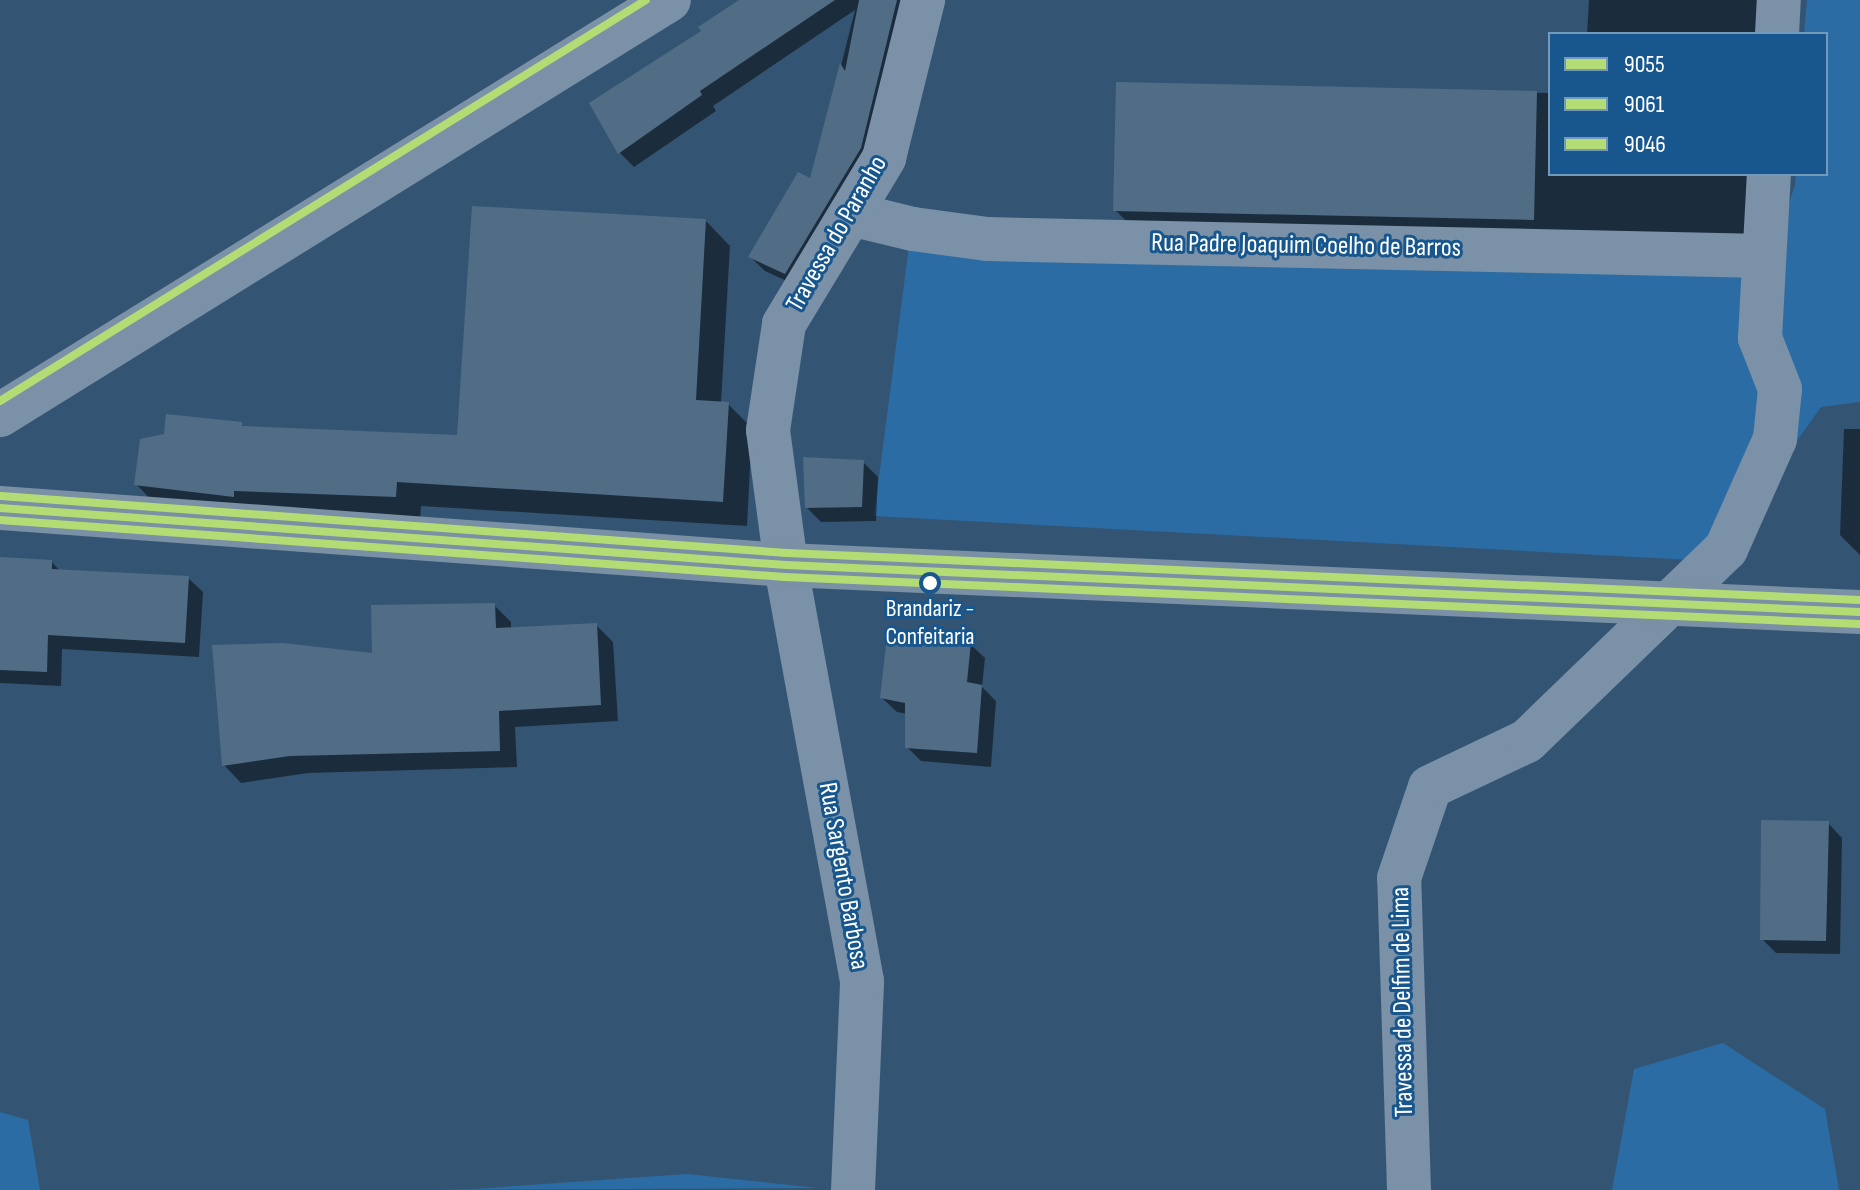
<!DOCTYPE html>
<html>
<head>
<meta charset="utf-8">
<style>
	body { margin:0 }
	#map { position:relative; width:1860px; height:1190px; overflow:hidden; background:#335573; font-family:"Sofia Sans Condensed",sans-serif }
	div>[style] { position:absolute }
	.green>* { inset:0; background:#2c6ca4 }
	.shadow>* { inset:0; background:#0007 }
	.building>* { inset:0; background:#516d85 }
	.minor>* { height:44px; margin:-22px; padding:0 22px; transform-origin:22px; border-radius:22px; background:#7a91a7 }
	.major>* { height:44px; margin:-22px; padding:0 22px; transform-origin:22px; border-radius:22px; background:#7a90a5 }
	.bus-1>* { height:8px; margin:-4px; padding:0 4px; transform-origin:4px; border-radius:4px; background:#b3dd74 }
	.bus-2>* { height:8px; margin:-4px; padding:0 4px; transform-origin:4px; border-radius:4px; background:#b3dd74 }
	.bus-3>* { height:8px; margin:-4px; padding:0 4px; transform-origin:4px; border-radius:4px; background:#b3dd74 }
	.dots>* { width:22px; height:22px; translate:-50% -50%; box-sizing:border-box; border:4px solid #18568e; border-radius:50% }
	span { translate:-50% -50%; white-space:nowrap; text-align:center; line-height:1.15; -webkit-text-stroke:6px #18568e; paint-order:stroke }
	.bus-label { font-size:24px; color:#fff }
	.street-label { font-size:26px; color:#fff }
	.legend { position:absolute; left:1548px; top:32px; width:280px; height:144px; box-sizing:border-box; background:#18568e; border:2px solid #749abb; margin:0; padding:10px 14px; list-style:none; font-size:24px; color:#fff }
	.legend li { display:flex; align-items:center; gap:16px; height:40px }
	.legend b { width:40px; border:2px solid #749abb }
</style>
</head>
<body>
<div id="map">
	<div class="green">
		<i style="clip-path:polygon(1807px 0,1860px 0,1860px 402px,1821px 407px,1711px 561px,874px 516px,910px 238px,1766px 266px,1795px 186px,1796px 174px,1826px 174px,1826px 34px,1804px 34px)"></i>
		<i style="clip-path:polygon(1723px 1043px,1825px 1109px,1839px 1190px,1612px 1190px,1634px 1069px)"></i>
		<i style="clip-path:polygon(0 1112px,28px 1120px,40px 1190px,0 1190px)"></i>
		<i style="clip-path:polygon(687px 1174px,818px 1188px,436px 1190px,474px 1189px)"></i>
	</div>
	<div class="shadow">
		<i style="clip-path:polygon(742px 0,918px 0,875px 163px,800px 287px,765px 271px,750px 257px,812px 181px,855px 10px,713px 106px,716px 111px,634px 167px,620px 153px,591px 104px,704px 32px)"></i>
		<i style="clip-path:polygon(1589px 0,1762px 0,1759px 34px,1587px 34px)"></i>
		<i style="clip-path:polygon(1118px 84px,1550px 93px,1550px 174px,1751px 174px,1749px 241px,1150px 244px,1115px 210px)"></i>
		<i style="clip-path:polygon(706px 221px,730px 246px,721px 403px,728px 404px,752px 428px,747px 526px,421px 506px,420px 521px,160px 509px,136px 484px,241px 424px,245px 428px,459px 438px)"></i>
		<i style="clip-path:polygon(1844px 429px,1860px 429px,1860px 555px,1840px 535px)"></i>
		<i style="clip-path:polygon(863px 462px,878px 477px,876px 521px,821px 522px,807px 508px)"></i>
		<i style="clip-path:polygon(0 559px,51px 561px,61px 572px,188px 578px,203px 592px,199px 657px,62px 649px,61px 686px,0 683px)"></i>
		<i style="clip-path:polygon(494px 605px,511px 622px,511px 629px,596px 625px,613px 642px,618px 721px,515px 727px,517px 767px,308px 773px,241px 783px,224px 765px,374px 655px)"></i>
		<i style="clip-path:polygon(970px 644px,985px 658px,982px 687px,996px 701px,991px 767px,921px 761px,907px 747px,907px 714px,897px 712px,882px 698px)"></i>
		<i style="clip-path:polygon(1828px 823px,1842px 838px,1840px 954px,1776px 953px,1762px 939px)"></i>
	</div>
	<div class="building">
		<i style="clip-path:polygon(739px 0,835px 0,700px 91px,702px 95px,618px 154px,589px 103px,701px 31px,698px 27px)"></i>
		<i style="clip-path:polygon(859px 0,897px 0,861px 148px,785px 274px,748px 257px,798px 172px,810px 178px,840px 63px,845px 71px)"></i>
		<i style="clip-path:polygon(1116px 82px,1537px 91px,1534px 220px,1113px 211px)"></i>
		<i style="clip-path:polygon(472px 206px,706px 219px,696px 400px,729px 402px,723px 502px,397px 482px,396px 497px,234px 491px,234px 497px,134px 485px,140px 439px,164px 434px,166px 414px,242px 422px,242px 426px,457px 435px)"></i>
		<i style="clip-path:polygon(803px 457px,864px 460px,862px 507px,805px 508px)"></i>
		<i style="clip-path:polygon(0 557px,52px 560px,52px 569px,189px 576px,185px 643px,48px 635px,47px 672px,0 670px)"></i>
		<i style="clip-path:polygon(495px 603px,496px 628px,597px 623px,601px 705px,499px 711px,500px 751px,290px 756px,222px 766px,212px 645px,283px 643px,372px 653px,371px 605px)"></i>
		<i style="clip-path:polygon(887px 636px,971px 642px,967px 682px,982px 685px,977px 753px,905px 748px,905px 703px,880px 698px)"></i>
		<i style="clip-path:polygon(1761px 820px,1829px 821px,1826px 941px,1760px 940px)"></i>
	</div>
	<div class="minor">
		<i style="left:1777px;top:34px;width:34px;rotate:-87deg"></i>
		<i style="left:851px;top:214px;width:64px;rotate:13.6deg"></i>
		<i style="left:913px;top:229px;width:75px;rotate:7.7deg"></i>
		<i style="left:987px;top:239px;width:777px;rotate:1.25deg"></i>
		<i style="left:0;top:415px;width:787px;rotate:-31.81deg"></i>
		<i style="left:853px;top:1190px;width:209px;rotate:-87.5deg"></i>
		<i style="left:862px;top:981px;width:423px;rotate:-100.4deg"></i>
		<i style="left:786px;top:565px;width:136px;rotate:-97.6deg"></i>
		<i style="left:768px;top:430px;width:107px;rotate:-81.4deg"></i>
		<i style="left:784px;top:324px;width:194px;rotate:-58.9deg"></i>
		<i style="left:884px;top:158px;width:163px;rotate:-76.1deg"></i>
		<i style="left:1409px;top:1190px;width:312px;rotate:-91.8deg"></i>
		<i style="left:1399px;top:878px;width:96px;rotate:-71.2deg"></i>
		<i style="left:1430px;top:787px;width:107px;rotate:-25.4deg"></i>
		<i style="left:1527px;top:741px;width:277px;rotate:-44deg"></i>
		<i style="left:1726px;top:549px;width:120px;rotate:-66deg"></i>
		<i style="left:1775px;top:439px;width:50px;rotate:-84.3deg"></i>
		<i style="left:1780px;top:389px;width:55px;rotate:-111.4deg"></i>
		<i style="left:1760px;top:338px;width:164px;rotate:-86.9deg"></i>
	</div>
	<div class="major">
		<i style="left:0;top:508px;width:788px;rotate:4.15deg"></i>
		<i style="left:786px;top:565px;width:1075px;rotate:2.51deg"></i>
	</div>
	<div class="bus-1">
		<i style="left:0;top:508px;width:788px;rotate:4.15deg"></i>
		<i style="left:786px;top:565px;width:1075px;rotate:2.51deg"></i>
	</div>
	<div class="bus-2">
		<i style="left:0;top:520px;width:787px;rotate:4.15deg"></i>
		<i style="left:785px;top:577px;width:1075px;rotate:2.51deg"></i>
	</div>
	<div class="bus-3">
		<i style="left:0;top:401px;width:760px;rotate:-31.83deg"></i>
		<i style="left:1px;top:496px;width:788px;rotate:4.15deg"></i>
		<i style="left:787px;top:553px;width:1074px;rotate:2.51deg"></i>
	</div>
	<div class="dots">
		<i style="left:930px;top:583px;background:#fff"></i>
	</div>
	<div class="bus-label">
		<span style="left:930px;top:623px">Brandariz -<br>Confeitaria</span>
	</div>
	<div class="street-label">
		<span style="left:837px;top:234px;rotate:-60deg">Travessa do Paranho</span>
		<span style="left:1306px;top:246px;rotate:1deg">Rua Padre Joaquim Coelho de Barros</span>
		<span style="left:843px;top:876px;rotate:80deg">Rua Sargento Barbosa</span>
		<span style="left:1403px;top:1002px;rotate:-91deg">Travessa de Delfim de Lima</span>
	</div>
	<ul class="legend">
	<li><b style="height:10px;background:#b3dd74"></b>9055</li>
	<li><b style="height:10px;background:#b3dd74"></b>9061</li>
	<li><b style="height:10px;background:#b3dd74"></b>9046</li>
	</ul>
</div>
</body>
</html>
